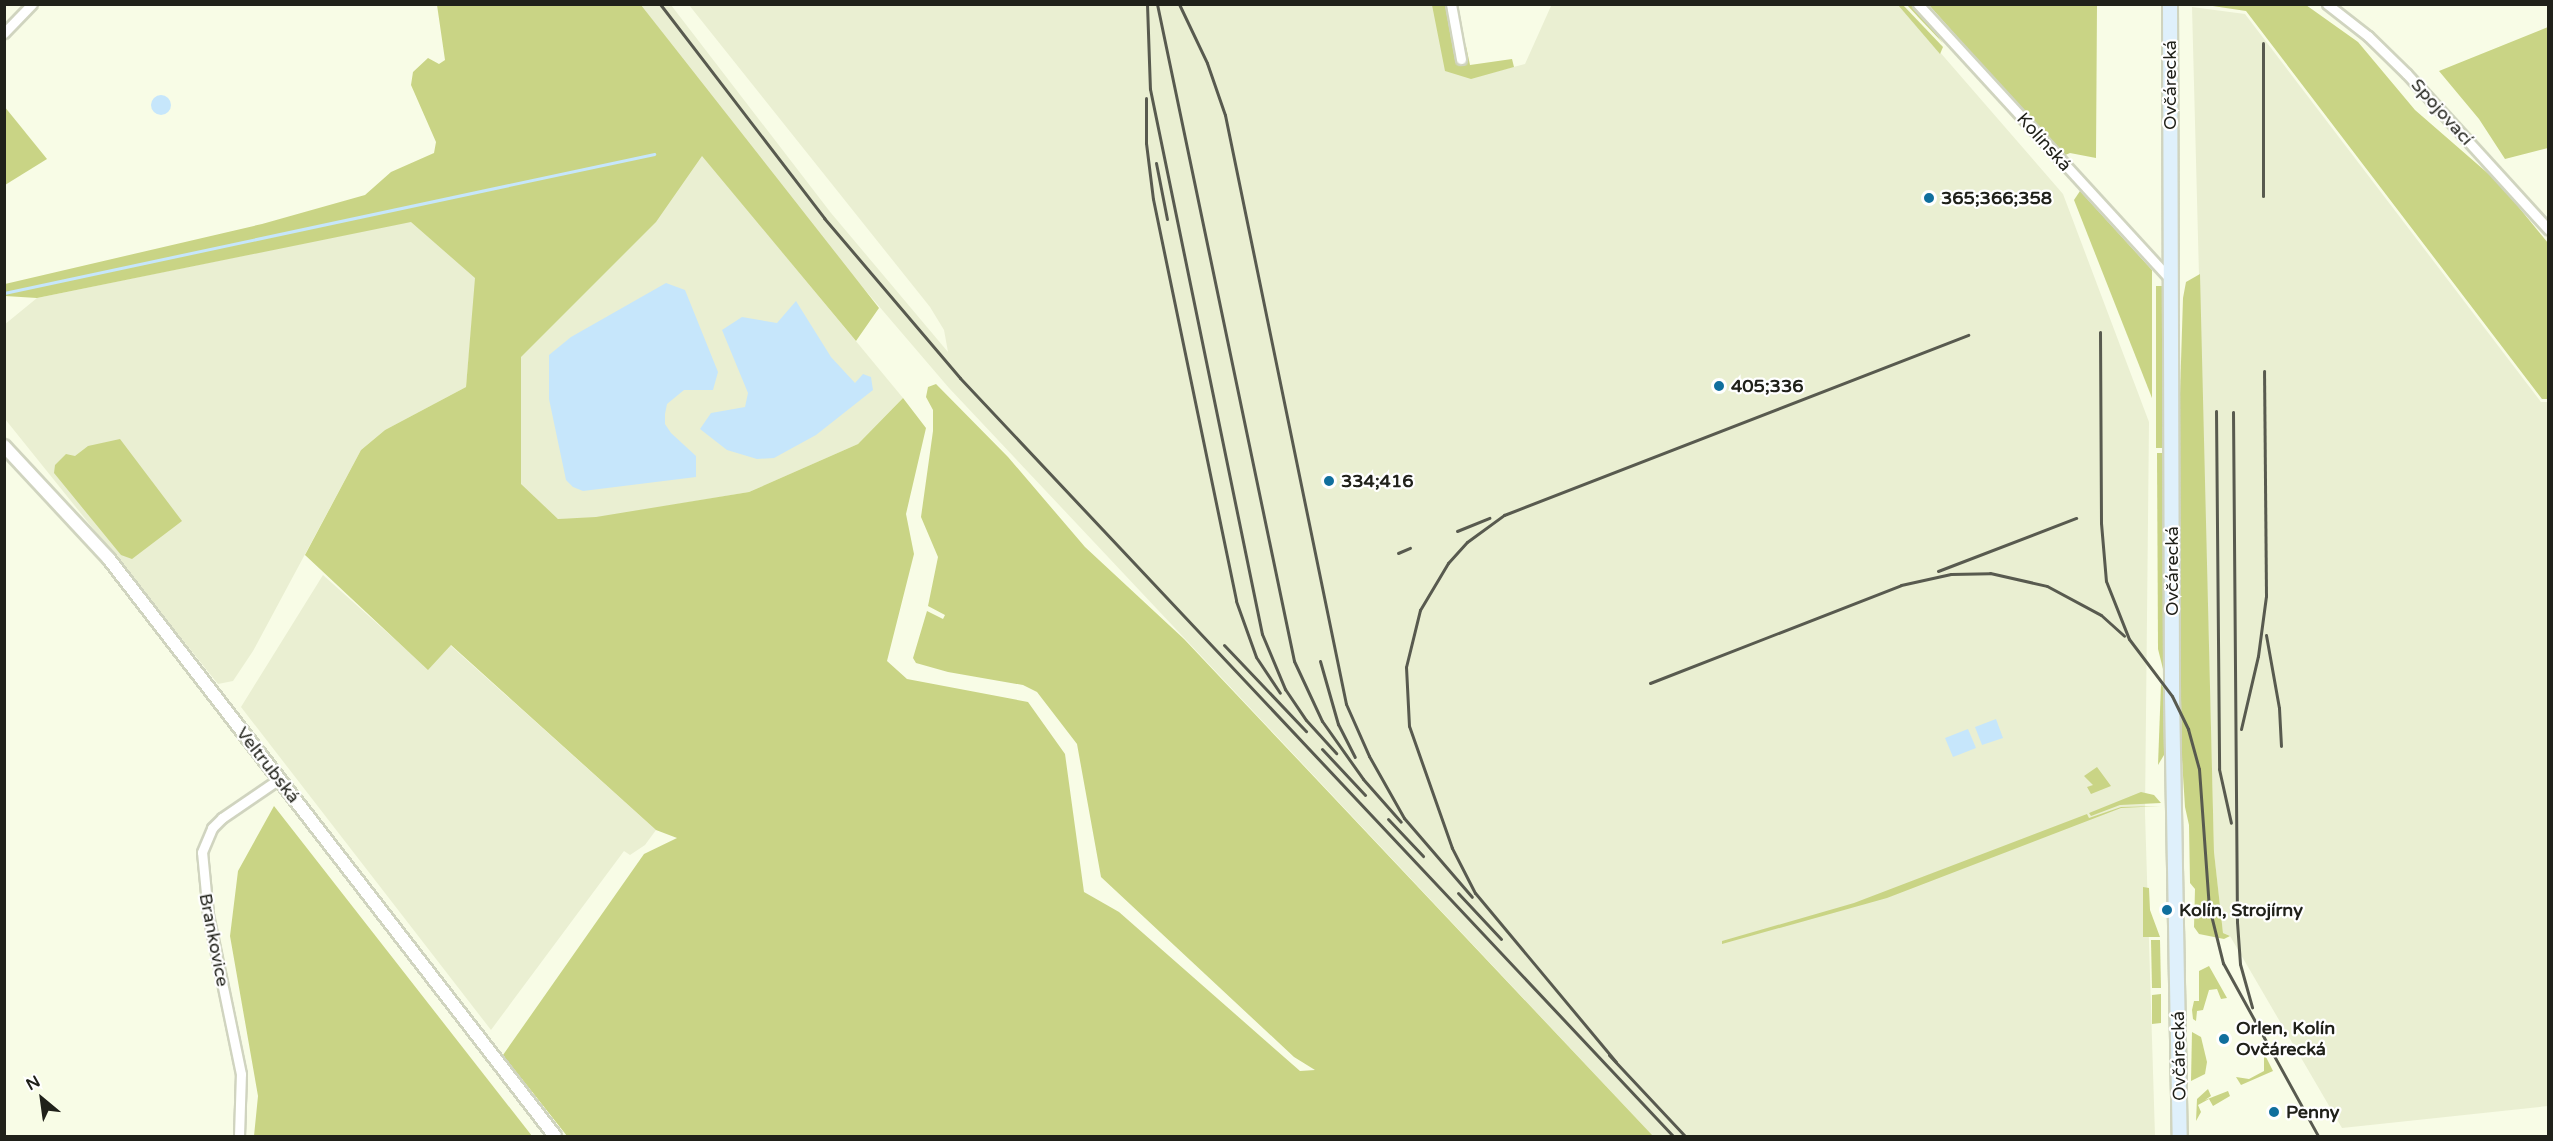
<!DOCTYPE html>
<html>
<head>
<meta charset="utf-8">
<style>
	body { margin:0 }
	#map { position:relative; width:2553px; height:1141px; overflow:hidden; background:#f8fce6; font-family:"Varela Round",sans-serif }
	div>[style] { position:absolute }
	.built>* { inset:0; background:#eaefd2 }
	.green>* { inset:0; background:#c9d485 }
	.water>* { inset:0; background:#c6e6fb }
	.round { border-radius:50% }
	.stream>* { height:3px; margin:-1.5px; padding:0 1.5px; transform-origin:1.5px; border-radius:1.5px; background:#c6e6fb }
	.roads { filter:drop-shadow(2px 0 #d0d4bf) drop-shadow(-2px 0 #d0d4bf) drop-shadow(0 2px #d0d4bf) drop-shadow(0 -2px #d0d4bf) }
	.minor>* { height:9px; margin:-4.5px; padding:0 4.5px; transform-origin:4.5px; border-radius:4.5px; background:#fff }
	.tertiary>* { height:12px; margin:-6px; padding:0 6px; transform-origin:6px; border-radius:6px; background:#fff }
	.secondary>* { height:14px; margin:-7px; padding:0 7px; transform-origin:7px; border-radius:7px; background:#dff0fb }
	.rail>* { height:3px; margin:-1.5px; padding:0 1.5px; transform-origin:1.5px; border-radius:1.5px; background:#585a4f }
	.dots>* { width:16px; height:16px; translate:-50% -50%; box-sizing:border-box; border:3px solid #fff; border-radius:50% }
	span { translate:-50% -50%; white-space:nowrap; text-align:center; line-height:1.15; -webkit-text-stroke:4.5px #fff; paint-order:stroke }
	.street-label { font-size:18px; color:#20211a }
	.poi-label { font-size:18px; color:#20211a; font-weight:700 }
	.left { translate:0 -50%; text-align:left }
	.frame { position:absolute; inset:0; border:6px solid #20211a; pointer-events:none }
	.north { position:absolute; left:12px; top:1069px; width:60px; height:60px; -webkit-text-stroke:4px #fff; paint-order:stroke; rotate:331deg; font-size:16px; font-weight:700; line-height:24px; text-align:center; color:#20211a }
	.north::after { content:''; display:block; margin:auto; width:21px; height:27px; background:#20211a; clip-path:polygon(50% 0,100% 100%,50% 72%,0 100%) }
</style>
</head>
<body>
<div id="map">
	<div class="built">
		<i style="clip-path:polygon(641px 5px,671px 5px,831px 213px,948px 352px,944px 330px,930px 307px,689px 5px,1434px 5px,1447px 71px,1471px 78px,1525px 64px,1551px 6px,1557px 5px,1899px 5px,2063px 194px,2149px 422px,2145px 813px,2155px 1136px,1653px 1136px,949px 388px,812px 228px)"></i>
		<i style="clip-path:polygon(2192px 7px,2245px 14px,2541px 402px,2548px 402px,2548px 1106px,2342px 1128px,2230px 936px,2223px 933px,2214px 852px)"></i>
		<i style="clip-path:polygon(702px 155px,903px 398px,858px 444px,749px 492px,596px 518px,558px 519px,521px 485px,521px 356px)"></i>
		<i style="clip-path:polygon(412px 221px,476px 278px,466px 387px,385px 430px,361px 450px,253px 651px,233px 681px,218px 684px,5px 419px,4px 325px,37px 298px)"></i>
		<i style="clip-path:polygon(323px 575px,428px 669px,450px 645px,656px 830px,645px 845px,630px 855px,624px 851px,491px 1030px,241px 707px)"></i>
	</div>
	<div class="green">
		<i style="clip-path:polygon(437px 5px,641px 5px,879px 308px,856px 341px,702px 156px,656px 222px,521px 357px,521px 484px,558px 519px,596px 517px,749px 492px,858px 444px,903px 398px,926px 428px,906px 514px,914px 554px,887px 661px,907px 679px,1028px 702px,1065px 754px,1084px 892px,1119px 912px,1300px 1071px,1315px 1070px,1294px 1057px,1101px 877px,1077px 744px,1037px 692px,1023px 685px,948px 672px,916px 663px,913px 658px,927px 611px,943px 619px,945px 615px,928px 606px,938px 557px,921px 517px,933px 431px,933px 410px,926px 397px,928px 387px,936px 384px,1008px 457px,1085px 547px,1184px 639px,1653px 1136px,567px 1136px,503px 1055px,644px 854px,677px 838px,656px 830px,451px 645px,428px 670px,305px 555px,361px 450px,385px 430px,466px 387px,475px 278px,411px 222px,37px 298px,5px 296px,5px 284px,262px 224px,365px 195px,391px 172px,434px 153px,436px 142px,411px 85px,413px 72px,428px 58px,439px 64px,445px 60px)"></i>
		<i style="clip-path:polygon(1432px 5px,1445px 5px,1454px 47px,1466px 46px,1470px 65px,1512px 59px,1514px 67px,1471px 79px,1445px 71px)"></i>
		<i style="clip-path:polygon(1898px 5px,1903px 5px,1943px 47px,1940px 54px)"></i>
		<i style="clip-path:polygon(1907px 5px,1914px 5px,1943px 43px,1920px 19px)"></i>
		<i style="clip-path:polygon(1929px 5px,2097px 5px,2096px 158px,2070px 153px,2063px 156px)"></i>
		<i style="clip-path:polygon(2206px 5px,2306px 5px,2358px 42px,2415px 110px,2499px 183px,2548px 243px,2548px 399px,2542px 399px,2246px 11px)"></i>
		<i style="clip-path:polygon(2548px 27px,2548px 148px,2505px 159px,2479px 119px,2439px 71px)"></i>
		<i style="clip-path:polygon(4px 106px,47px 159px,5px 185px,4px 185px)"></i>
		<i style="clip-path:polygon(2080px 191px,2152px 270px,2152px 398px,2074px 200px)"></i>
		<i style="clip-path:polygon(2200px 274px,2214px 852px,2223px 933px,2230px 936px,2224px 939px,2199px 934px,2194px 927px,2195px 889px,2190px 883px,2189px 825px,2185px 807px,2180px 728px,2178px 458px,2183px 298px,2186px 282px)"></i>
		<i style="clip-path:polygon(2156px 286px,2164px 286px,2165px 448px,2156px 448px)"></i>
		<i style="clip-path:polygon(120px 439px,182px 521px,132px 559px,121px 555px,54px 473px,55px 465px,66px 454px,75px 456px,88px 446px)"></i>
		<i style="clip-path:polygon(2157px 453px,2165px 453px,2167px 685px,2158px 649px)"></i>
		<i style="clip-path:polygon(2161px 684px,2166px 692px,2167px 750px,2158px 765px)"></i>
		<i style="clip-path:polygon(2097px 767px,2111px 786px,2091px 794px,2087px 787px,2093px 785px,2084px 776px)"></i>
		<i style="clip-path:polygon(2141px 792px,2154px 795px,2161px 803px,2120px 805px,2091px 816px,2089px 813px)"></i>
		<i style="clip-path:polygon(274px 806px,460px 1044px,532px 1136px,254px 1136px,258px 1096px,230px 936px,238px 871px)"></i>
		<i style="clip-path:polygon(2161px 806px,2121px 808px,1887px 898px,1722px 944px,1722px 941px,1854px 903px,2087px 814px,2089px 818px,2121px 807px)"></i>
		<i style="clip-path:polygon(2143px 887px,2149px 888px,2150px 910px,2160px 937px,2143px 937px)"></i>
		<i style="clip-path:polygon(2151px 940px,2160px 940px,2161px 988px,2152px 988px)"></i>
		<i style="clip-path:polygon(2209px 966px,2227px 998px,2221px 999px,2217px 989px,2209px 990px,2203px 1010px,2197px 1011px,2196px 1021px,2193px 1019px,2192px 1010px,2194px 1001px,2199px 1001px,2199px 971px)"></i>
		<i style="clip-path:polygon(2161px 994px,2161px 1023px,2152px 1024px,2152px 995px)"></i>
		<i style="clip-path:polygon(2192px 1032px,2201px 1037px,2207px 1062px,2205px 1074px,2191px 1081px)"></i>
		<i style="clip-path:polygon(2264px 1053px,2273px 1071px,2241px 1085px,2236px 1077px,2249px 1079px,2264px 1071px)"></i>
		<i style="clip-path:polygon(2208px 1089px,2211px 1096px,2205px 1100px,2228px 1091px,2230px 1096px,2213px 1106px,2209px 1099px,2198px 1105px,2201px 1112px,2196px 1121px,2197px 1099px)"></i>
	</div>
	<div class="water">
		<i class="round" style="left:151px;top:95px;width:20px;height:20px"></i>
		<i style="clip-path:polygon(666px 283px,685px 290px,718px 372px,713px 390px,684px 390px,667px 404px,665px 414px,665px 424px,671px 433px,696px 456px,696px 477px,583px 491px,573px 487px,566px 480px,549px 399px,549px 355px,571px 337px)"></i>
		<i style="clip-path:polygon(796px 301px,831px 357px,855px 383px,863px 374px,871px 377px,873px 390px,816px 435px,774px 458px,757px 459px,727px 450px,700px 429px,711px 413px,745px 407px,748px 393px,722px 330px,742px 317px,777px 323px)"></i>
		<i style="clip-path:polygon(1996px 719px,2003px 738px,1982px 745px,1975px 727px)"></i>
		<i style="clip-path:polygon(1968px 729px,1976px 748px,1953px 757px,1945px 738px)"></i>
	</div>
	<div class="stream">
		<i style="left:4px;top:293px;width:665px;rotate:-12.07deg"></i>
	</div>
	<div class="roads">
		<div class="minor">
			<i style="left:1451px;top:4px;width:56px;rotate:79.7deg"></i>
			<i style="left:1918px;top:4px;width:374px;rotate:47.5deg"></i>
			<i style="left:2327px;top:4px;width:52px;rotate:38deg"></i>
			<i style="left:2368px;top:36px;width:54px;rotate:44.3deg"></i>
			<i style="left:2407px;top:74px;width:210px;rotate:47.7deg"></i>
			<i style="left:4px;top:33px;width:40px;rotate:-46deg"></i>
			<i style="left:239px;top:1136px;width:62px;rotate:-88.2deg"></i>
			<i style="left:241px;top:1074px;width:163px;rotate:-101.7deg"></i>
			<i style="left:208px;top:914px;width:62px;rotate:-95.5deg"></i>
			<i style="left:202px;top:852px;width:26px;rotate:-67deg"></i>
			<i style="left:212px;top:828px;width:14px;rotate:-45deg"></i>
			<i style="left:222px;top:818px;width:69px;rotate:-34.4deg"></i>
		</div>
		<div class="tertiary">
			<i style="left:4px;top:446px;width:154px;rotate:47.1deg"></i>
			<i style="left:109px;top:559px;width:729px;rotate:52.3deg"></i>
		</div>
		<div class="secondary">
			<i style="left:2170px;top:4px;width:692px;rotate:89.83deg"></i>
			<i style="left:2172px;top:696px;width:440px;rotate:89deg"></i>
		</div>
	</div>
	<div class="rail">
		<i style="left:660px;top:4px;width:270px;rotate:52.5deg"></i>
		<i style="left:824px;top:218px;width:210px;rotate:49.6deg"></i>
		<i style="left:960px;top:378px;width:1041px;rotate:46.75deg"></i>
		<i style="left:1147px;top:4px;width:85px;rotate:88deg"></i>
		<i style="left:1150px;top:89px;width:556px;rotate:78.39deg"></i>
		<i style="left:1262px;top:634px;width:60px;rotate:67.3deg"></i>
		<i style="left:1285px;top:689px;width:37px;rotate:56deg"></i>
		<i style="left:1306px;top:720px;width:45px;rotate:47.7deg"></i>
		<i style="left:1157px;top:4px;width:671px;rotate:78.22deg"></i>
		<i style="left:1294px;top:661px;width:66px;rotate:65deg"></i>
		<i style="left:1322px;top:721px;width:71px;rotate:54.7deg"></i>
		<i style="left:1363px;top:779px;width:57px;rotate:48.5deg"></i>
		<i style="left:1179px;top:4px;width:65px;rotate:64.6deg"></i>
		<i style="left:1207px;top:63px;width:55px;rotate:70.9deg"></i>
		<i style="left:1225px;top:115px;width:601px;rotate:78.39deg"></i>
		<i style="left:1346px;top:704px;width:57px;rotate:66.1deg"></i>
		<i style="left:1369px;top:756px;width:71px;rotate:60.6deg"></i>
		<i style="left:1404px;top:818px;width:104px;rotate:49.3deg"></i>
		<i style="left:1146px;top:98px;width:45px;rotate:90deg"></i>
		<i style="left:1146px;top:143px;width:56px;rotate:82.9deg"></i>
		<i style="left:1153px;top:199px;width:410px;rotate:78.3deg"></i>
		<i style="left:1236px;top:601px;width:59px;rotate:70.3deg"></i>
		<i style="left:1256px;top:657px;width:43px;rotate:56.3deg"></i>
		<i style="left:1156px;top:163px;width:57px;rotate:78.9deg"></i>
		<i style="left:2263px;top:196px;width:153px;rotate:-90deg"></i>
		<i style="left:2100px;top:332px;width:191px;rotate:89.7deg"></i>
		<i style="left:2101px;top:523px;width:58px;rotate:85.1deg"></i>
		<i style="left:2106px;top:581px;width:62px;rotate:68.4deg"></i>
		<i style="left:2129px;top:639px;width:71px;rotate:53deg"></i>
		<i style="left:2172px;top:696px;width:37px;rotate:64deg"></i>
		<i style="left:2188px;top:729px;width:41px;rotate:74.6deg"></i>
		<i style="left:2199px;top:769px;width:138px;rotate:85.9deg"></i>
		<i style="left:2209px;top:907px;width:58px;rotate:76deg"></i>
		<i style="left:2223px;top:963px;width:197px;rotate:61.2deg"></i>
		<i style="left:2216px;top:411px;width:358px;rotate:89.5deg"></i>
		<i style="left:2219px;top:769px;width:55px;rotate:77.5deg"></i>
		<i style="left:2233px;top:412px;width:510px;rotate:89.55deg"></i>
		<i style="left:2237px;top:922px;width:42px;rotate:85.9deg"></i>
		<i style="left:2240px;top:964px;width:45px;rotate:74.4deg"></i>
		<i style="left:1457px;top:531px;width:35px;rotate:-22deg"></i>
		<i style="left:1398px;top:553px;width:13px;rotate:-23deg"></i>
		<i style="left:1938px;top:571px;width:148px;rotate:-21deg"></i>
		<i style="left:2266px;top:635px;width:74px;rotate:79.9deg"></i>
		<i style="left:2279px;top:708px;width:38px;rotate:87deg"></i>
		<i style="left:1224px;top:645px;width:119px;rotate:46.4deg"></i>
		<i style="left:1320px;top:661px;width:66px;rotate:74.1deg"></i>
		<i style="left:1338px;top:724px;width:37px;rotate:63deg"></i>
		<i style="left:1650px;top:683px;width:269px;rotate:-21.3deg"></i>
		<i style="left:1901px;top:585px;width:51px;rotate:-12.4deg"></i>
		<i style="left:1951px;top:574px;width:39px;rotate:-1deg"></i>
		<i style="left:1990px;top:573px;width:58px;rotate:12.8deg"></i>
		<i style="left:2047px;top:586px;width:61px;rotate:28.2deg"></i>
		<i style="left:2101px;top:615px;width:31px;rotate:42deg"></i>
		<i style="left:2241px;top:729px;width:75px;rotate:-76.9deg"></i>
		<i style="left:2258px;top:656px;width:61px;rotate:-82.4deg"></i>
		<i style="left:2266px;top:596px;width:225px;rotate:-90.5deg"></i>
		<i style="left:1322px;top:749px;width:63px;rotate:46.9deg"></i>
		<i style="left:1388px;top:819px;width:51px;rotate:46.6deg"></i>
		<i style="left:1458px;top:893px;width:63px;rotate:46.9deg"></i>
		<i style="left:1609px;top:1055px;width:111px;rotate:46.8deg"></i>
		<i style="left:1616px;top:1062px;width:220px;rotate:-129.8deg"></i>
		<i style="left:1475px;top:893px;width:51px;rotate:-117.1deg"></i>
		<i style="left:1452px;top:848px;width:129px;rotate:-109.4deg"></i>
		<i style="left:1409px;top:726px;width:59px;rotate:-92.9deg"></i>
		<i style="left:1406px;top:667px;width:59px;rotate:-76.2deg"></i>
		<i style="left:1420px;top:610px;width:55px;rotate:-59.2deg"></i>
		<i style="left:1448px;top:563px;width:28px;rotate:-48deg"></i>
		<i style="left:1467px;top:542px;width:46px;rotate:-36.1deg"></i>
		<i style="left:1504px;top:515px;width:498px;rotate:-21.2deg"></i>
	</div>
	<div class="dots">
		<i style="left:1929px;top:198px;background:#106f9d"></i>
		<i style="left:1719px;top:386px;background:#106f9d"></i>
		<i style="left:1329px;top:481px;background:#106f9d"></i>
		<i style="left:2167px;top:910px;background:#106f9d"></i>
		<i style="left:2224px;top:1039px;background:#106f9d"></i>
		<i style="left:2274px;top:1112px;background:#106f9d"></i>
	</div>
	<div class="street-label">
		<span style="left:2170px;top:85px;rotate:-90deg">Ovčárecká</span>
		<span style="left:2442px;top:112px;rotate:48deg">Spojovací</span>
		<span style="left:2044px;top:142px;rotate:48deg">Kolínská</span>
		<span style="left:2172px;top:571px;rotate:-90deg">Ovčárecká</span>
		<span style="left:268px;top:765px;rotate:52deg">Veltrubská</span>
		<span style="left:214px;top:940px;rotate:79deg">Brankovice</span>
		<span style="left:2179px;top:1056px;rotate:-91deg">Ovčárecká</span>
	</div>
	<div class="poi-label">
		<span class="left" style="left:1941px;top:198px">365;366;358</span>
		<span class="left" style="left:1731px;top:386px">405;336</span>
		<span class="left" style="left:1341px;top:481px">334;416</span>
		<span class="left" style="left:2179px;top:910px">Kolín, Strojírny</span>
		<span class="left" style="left:2236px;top:1039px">Orlen, Kolín<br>Ovčárecká</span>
		<span class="left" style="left:2286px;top:1112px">Penny</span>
	</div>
	<div class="frame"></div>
	<div class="north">N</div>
</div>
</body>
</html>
